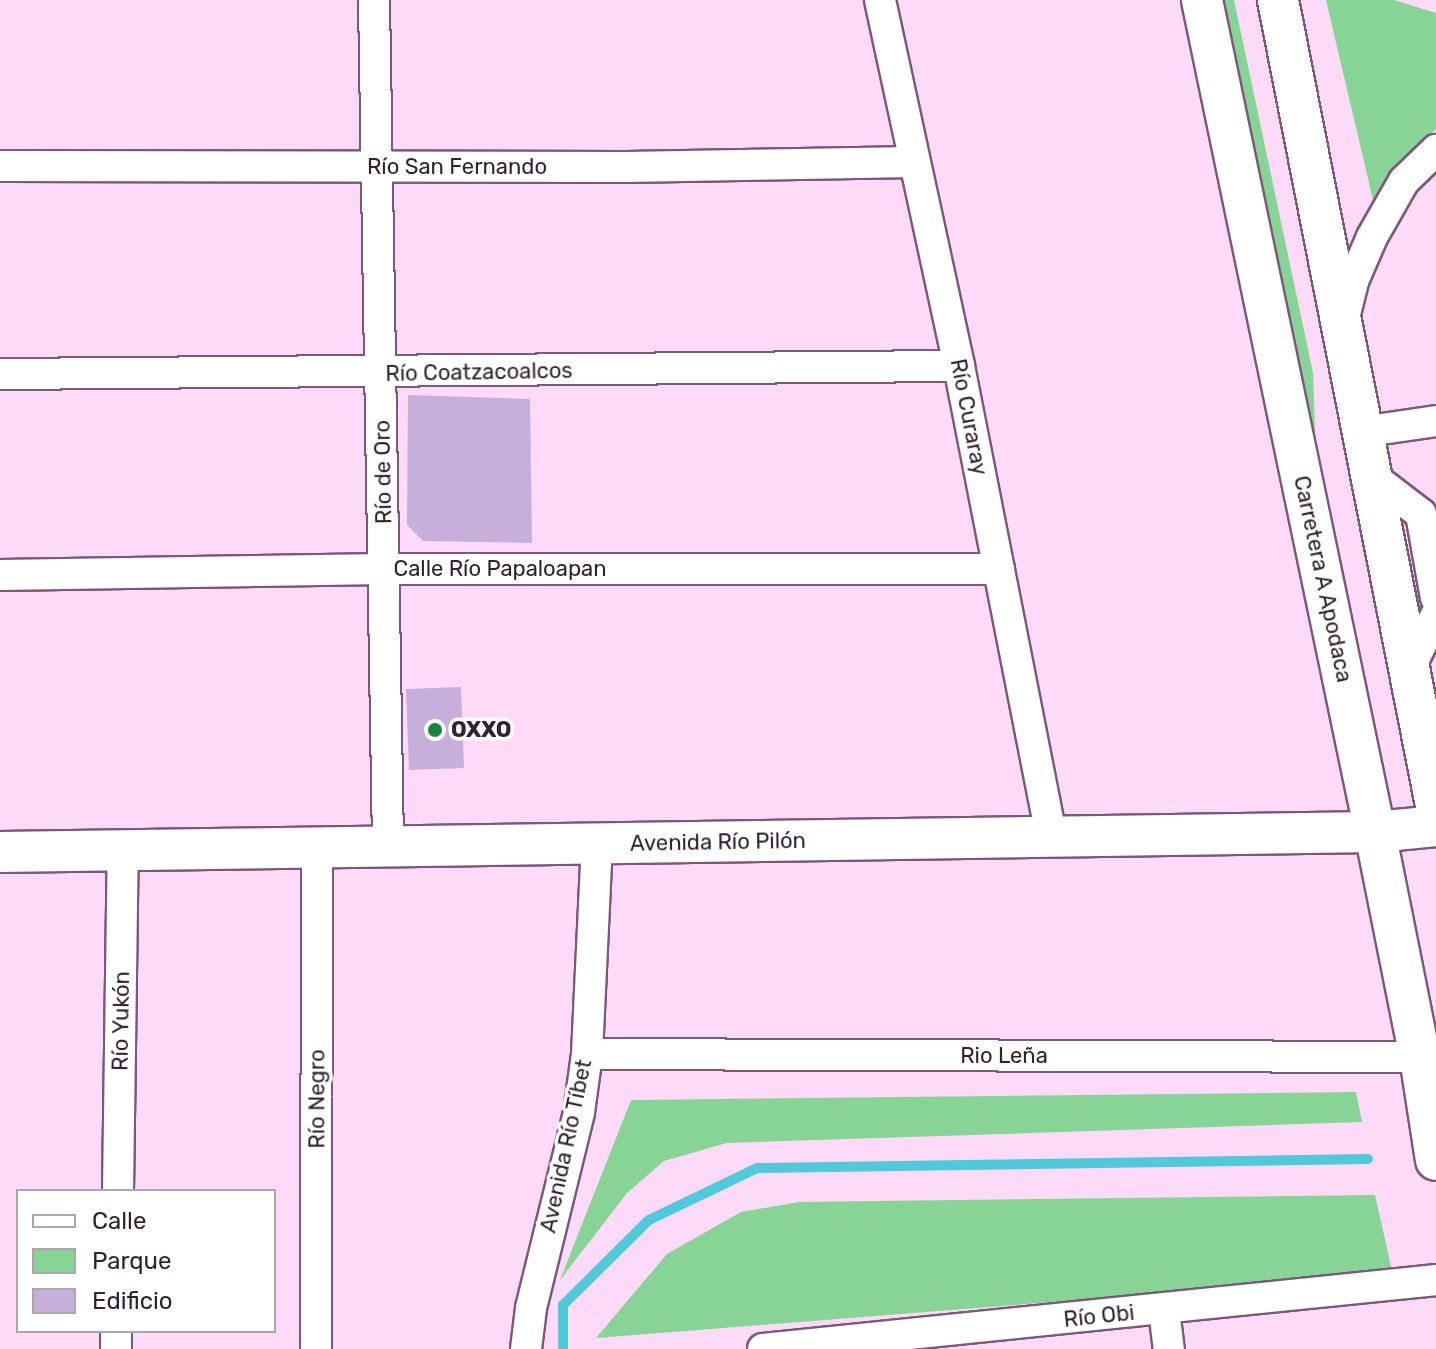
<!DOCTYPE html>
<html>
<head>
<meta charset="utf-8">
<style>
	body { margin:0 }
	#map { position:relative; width:1436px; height:1349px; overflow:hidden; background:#fcdaf8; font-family:Rubik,sans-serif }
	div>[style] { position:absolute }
	.green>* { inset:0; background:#88d496 }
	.stream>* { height:10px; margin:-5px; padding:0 5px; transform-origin:5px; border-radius:5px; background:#51c9db }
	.building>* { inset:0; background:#c7afdc }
	.roads { filter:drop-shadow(2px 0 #7c587a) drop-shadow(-2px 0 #7c587a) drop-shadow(0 2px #7c587a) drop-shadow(0 -2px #7c587a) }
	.minor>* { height:30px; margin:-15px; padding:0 15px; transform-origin:15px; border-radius:15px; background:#fff }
	.major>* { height:40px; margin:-20px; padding:0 20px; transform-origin:20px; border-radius:20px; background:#fff }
	.dots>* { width:22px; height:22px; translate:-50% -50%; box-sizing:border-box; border:4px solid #fff; border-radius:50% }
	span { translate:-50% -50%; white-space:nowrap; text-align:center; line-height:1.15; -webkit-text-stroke:7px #fff; paint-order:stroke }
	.street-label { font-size:22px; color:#312230 }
	.poi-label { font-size:22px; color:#312230; font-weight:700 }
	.left { translate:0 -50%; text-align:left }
	.legend { position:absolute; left:16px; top:1189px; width:260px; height:144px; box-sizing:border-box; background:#fff; border:2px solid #ada7ac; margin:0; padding:10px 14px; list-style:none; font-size:24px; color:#312230 }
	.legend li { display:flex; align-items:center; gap:16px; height:40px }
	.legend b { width:40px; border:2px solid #ada7ac }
</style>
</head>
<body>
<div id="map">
	<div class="green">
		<i style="clip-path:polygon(1214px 0,1234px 0,1313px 373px,1316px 455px)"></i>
		<i style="clip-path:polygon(1326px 0,1394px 0,1436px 13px,1436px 129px,1399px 163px,1373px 200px)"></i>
		<i style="clip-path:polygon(1356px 1092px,1362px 1122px,727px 1143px,664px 1161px,627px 1193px,560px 1280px,631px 1100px)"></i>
		<i style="clip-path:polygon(1375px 1195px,1393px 1275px,596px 1338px,667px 1254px,741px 1212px,799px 1202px)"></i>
	</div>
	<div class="stream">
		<i style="left:563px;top:1349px;width:44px;rotate:-90deg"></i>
		<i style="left:563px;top:1305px;width:121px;rotate:-44.7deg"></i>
		<i style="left:649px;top:1220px;width:120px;rotate:-25.7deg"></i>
		<i style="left:757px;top:1168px;width:611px;rotate:-0.84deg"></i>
	</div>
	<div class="building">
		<i style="clip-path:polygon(408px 395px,530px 399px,532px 543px,423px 541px,407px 525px)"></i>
		<i style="clip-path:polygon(461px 687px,464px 768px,409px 770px,406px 689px)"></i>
	</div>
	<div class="roads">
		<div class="minor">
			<i style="left:374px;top:0;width:848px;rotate:89.05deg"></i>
			<i style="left:880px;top:0;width:374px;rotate:77.8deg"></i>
			<i style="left:959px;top:366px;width:479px;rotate:78.9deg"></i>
			<i style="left:0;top:166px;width:626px;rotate:0.09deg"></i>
			<i style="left:626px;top:167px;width:288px;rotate:-1deg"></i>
			<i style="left:1344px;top:318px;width:38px;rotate:-76deg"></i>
			<i style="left:1353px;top:281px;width:48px;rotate:-66.6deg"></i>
			<i style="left:1372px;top:237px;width:64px;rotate:-60.3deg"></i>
			<i style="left:1404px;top:181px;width:45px;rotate:-44.1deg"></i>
			<i style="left:0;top:374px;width:959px;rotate:-0.48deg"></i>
			<i style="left:1361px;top:432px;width:76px;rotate:-8.3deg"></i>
			<i style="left:1370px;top:475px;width:64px;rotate:37.4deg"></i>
			<i style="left:1421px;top:514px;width:85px;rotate:79.9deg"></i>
			<i style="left:0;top:575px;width:384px;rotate:-0.9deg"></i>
			<i style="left:384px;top:569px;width:615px"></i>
			<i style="left:1409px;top:669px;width:60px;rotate:-63.4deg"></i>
			<i style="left:587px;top:1054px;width:833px;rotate:0.21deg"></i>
			<i style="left:118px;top:1191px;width:340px;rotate:-89.2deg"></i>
			<i style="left:1164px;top:1310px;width:39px;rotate:83deg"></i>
			<i style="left:116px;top:1349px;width:18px;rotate:-90deg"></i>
			<i style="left:316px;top:1349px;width:501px;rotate:-89.89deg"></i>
			<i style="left:526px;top:1349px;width:41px;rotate:-83deg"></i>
			<i style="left:531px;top:1308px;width:202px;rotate:-76.2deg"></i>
			<i style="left:579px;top:1112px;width:59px;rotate:-82.1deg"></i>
			<i style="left:587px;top:1054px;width:209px;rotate:-87.3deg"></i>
			<i style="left:763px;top:1349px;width:677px;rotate:-5.85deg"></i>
		</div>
		<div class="major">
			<i style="left:1202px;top:0;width:850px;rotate:78.25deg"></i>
			<i style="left:1375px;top:832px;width:229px;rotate:78.7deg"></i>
			<i style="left:1420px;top:1057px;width:104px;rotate:81.2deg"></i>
			<i style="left:1278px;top:0;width:820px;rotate:78.9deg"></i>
			<i style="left:0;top:852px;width:1375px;rotate:-0.83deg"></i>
			<i style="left:1375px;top:832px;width:61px;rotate:-5.6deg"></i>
		</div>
	</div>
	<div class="dots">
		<i style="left:435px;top:730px;background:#17853d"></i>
	</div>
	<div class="street-label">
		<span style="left:457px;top:167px">Río San Fernando</span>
		<span style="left:479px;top:372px;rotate:-1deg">Río Coatzacoalcos</span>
		<span style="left:969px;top:417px;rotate:79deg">Río Curaray</span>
		<span style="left:383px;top:472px;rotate:-91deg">Río de Oro</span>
		<span style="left:500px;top:569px">Calle Río Papaloapan</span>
		<span style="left:1323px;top:579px;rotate:78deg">Carretera A Apodaca</span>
		<span style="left:718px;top:842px;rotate:-1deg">Avenida Río Pilón</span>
		<span style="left:121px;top:1021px;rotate:-89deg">Río Yukón</span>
		<span style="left:1004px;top:1056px">Rio Leña</span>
		<span style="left:317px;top:1099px;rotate:-90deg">Río Negro</span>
		<span style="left:566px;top:1146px;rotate:-78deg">Avenida Río Tíbet</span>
		<span style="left:1099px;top:1316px;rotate:-6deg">Río Obi</span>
	</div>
	<div class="poi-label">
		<span class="left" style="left:451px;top:730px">OXXO</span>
	</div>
	<ul class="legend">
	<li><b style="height:10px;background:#fff"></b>Calle</li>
	<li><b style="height:22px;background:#88d496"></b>Parque</li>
	<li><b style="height:22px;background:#c7afdc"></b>Edificio</li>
	</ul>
</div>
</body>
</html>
